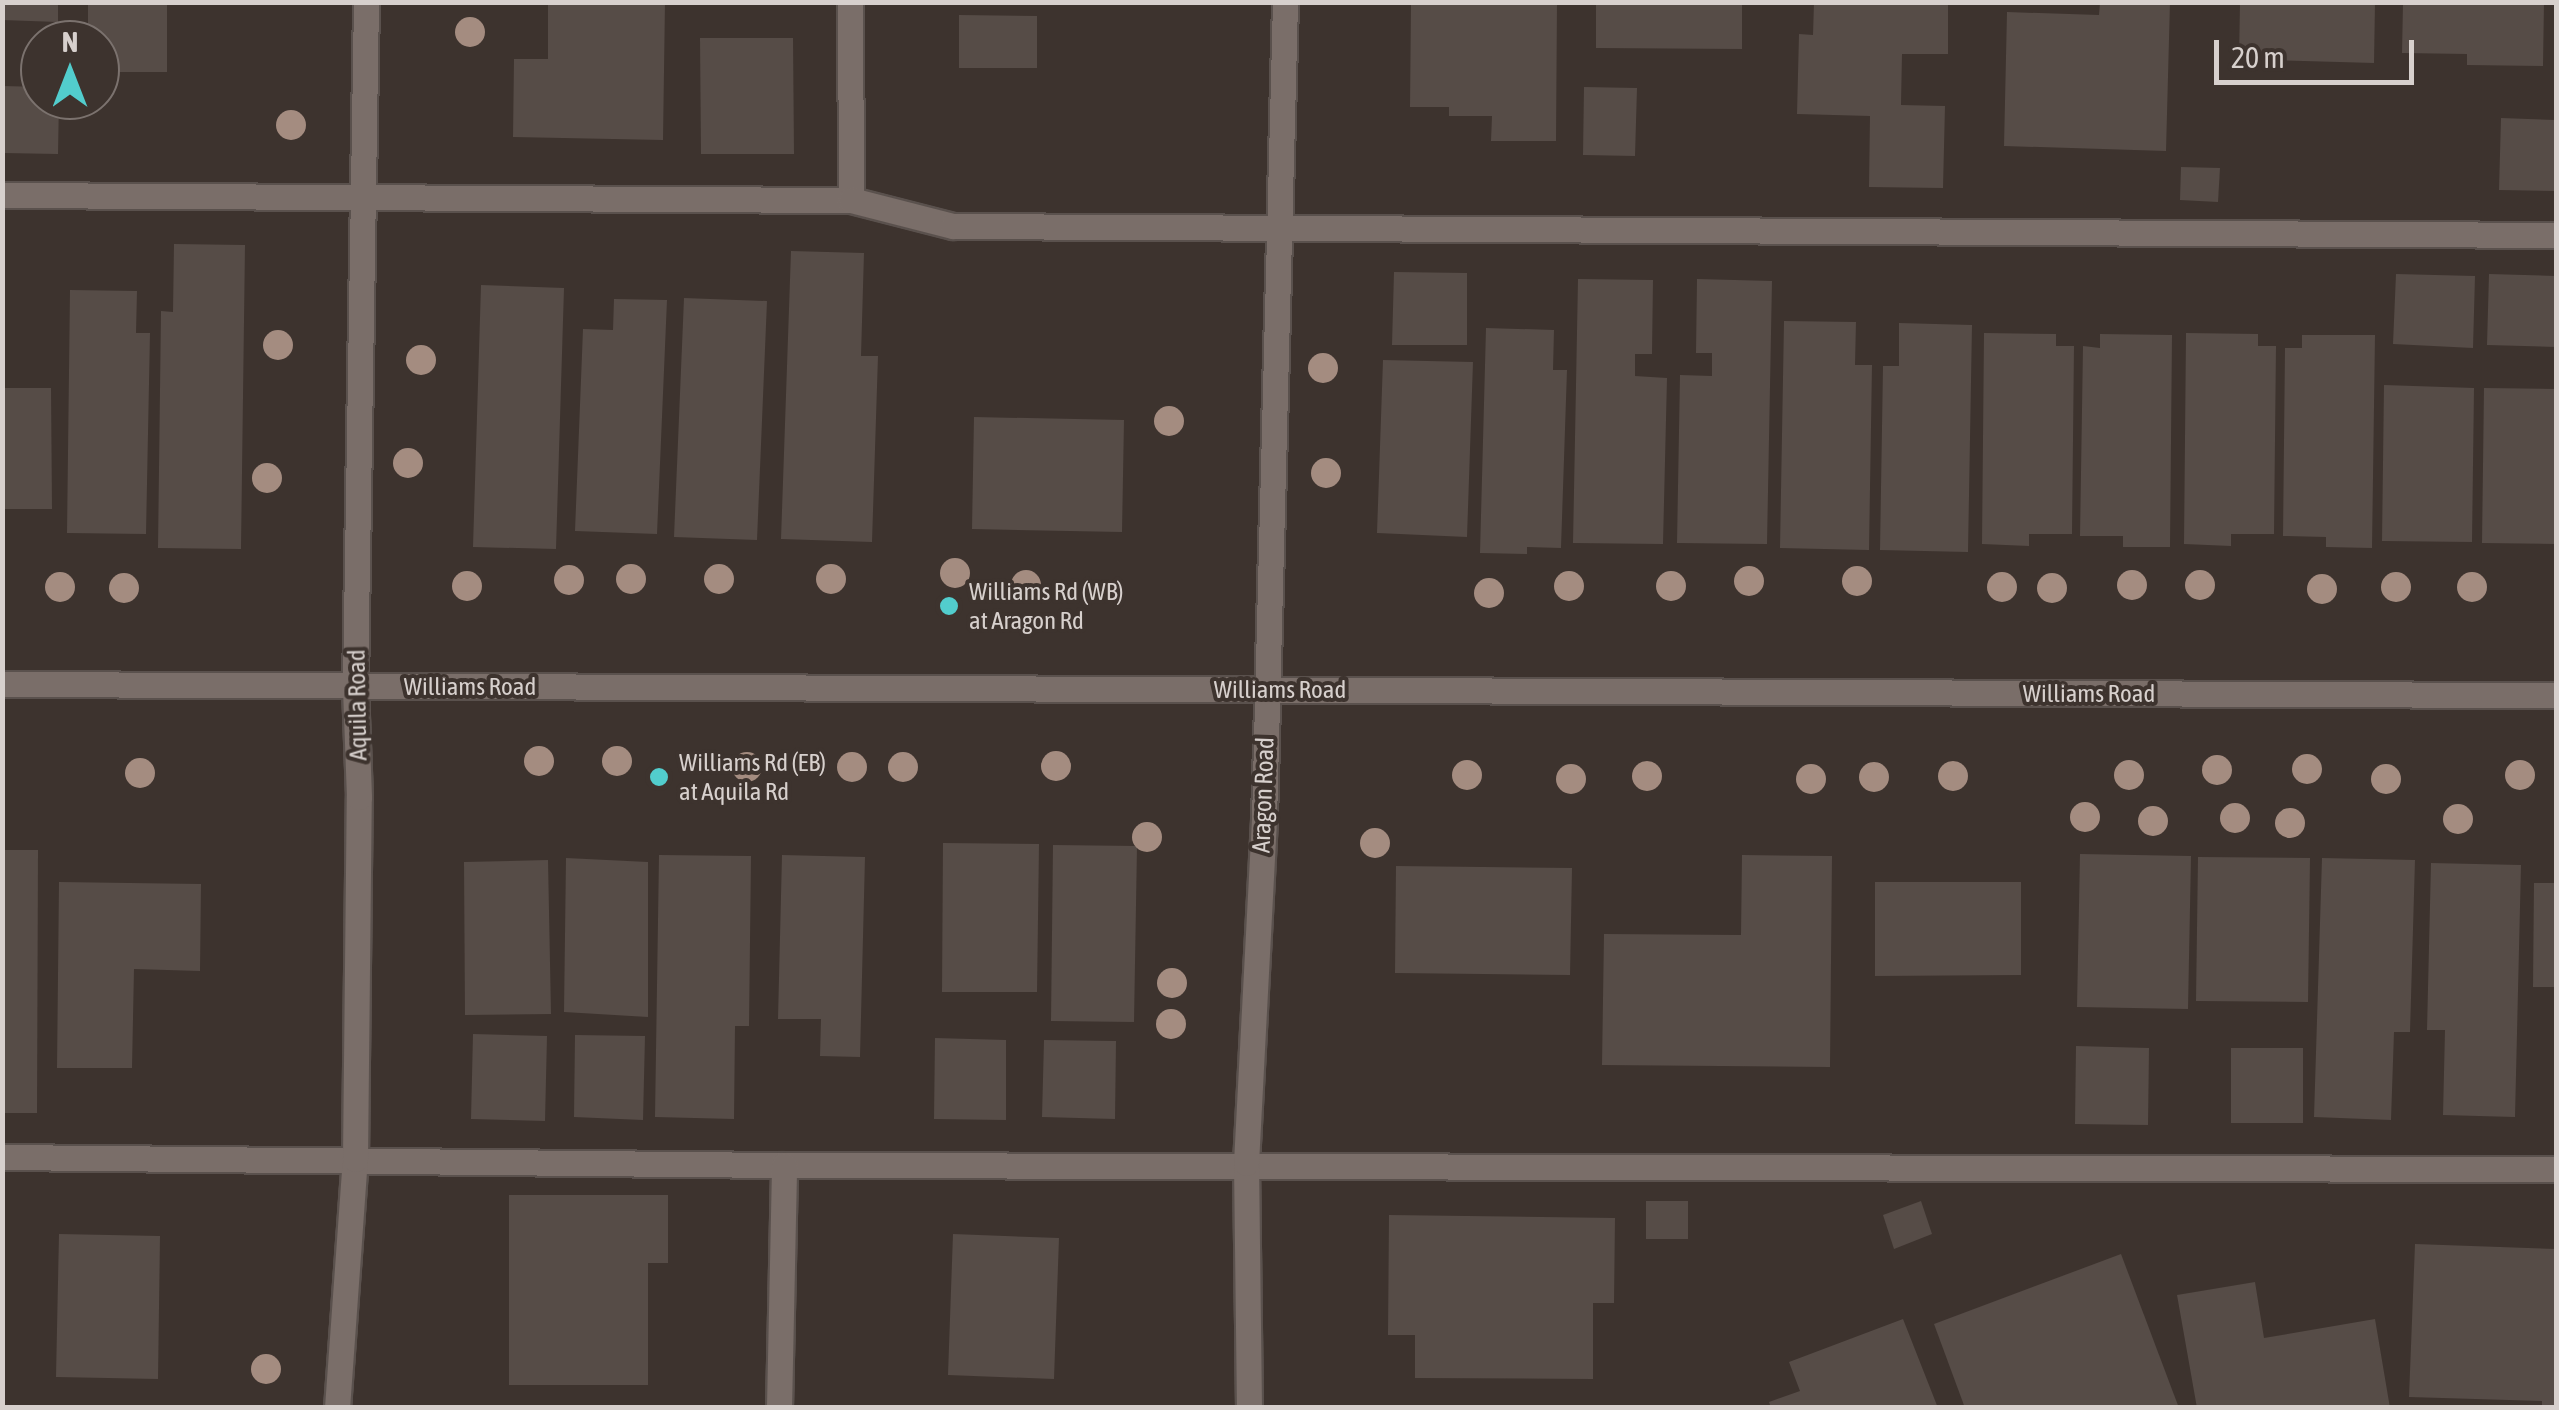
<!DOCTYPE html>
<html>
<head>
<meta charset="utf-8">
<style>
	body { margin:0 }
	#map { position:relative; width:2559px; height:1410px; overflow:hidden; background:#3d332e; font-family:"Asap Condensed",sans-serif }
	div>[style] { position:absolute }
	.building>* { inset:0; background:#564c47 }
	.roads { filter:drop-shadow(2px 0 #5a514d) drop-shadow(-2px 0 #5a514d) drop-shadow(0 2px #5a514d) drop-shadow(0 -2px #5a514d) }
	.service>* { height:25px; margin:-12.5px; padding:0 12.5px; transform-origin:12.5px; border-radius:12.5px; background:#7a6e69 }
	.minor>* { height:25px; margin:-12.5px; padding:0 12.5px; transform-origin:12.5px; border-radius:12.5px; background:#7a6e69 }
	.tertiary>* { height:25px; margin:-12.5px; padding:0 12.5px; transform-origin:12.5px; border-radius:12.5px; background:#7a6e69 }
	.trees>* { width:30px; height:30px; margin:-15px; border-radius:50%; background:#a48c80 }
	.dots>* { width:28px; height:28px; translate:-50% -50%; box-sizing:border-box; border:5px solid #3d332e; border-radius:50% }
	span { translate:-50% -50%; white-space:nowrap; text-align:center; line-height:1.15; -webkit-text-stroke:8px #3d332e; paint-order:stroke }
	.poi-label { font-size:25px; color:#d7d0cd }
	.left { translate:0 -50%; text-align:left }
	.street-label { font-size:25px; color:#d7d0cd }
	.frame { position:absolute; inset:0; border:5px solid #d7d0cd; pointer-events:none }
	.north { position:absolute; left:20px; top:20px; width:100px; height:100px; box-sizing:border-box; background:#3d332e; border:2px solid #7b726e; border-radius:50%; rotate:0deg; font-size:28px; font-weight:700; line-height:40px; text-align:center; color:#d7d0cd }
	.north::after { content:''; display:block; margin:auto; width:35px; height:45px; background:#52cdcd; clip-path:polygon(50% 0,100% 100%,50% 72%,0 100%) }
	.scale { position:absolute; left:2214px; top:40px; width:200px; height:45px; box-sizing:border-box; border:5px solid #d7d0cd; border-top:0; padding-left:12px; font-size:30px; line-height:35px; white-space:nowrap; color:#d7d0cd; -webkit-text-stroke:8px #3d332e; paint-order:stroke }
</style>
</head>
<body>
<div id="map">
	<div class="building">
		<i style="clip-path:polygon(2px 2px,58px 2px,58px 22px,2px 20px)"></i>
		<i style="clip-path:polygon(88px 2px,167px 2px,167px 72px,100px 72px,100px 40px,88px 40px)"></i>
		<i style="clip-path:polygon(548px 2px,665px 2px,663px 140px,513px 137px,514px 59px,548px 59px)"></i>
		<i style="clip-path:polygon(1411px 2px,1557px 2px,1556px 141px,1491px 141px,1492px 116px,1449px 116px,1449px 107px,1410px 107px)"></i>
		<i style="clip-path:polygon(1596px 2px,1742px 2px,1742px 49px,1596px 48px)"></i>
		<i style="clip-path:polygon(1814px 2px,1948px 2px,1948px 54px,1902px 54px,1901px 105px,1945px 106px,1943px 188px,1869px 187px,1870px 116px,1797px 114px,1799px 34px,1813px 35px)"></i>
		<i style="clip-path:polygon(2100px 2px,2170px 2px,2166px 151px,2004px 146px,2007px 12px,2099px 15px)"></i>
		<i style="clip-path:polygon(2403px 2px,2544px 2px,2543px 66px,2467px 65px,2467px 54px,2402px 53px)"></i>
		<i style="clip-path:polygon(2240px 3px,2375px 3px,2374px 63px,2239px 59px)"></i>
		<i style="clip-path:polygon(959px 15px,1037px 16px,1037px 68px,959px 68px)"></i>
		<i style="clip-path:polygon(700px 38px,793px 38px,794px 154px,701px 154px)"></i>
		<i style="clip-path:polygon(3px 86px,40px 87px,40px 100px,59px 100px,58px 154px,3px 153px)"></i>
		<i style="clip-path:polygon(1584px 87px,1637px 88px,1635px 156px,1583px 155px)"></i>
		<i style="clip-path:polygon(2501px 118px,2556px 120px,2556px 191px,2499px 190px)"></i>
		<i style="clip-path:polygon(2181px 167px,2220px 168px,2218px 202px,2180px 200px)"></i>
		<i style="clip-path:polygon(174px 244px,245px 245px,241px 549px,158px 548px,161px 311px,173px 312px)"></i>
		<i style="clip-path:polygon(791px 251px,864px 253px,861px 356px,878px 356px,872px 542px,781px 539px)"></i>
		<i style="clip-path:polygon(1394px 272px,1467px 273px,1467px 345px,1392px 345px)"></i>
		<i style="clip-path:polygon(2396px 274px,2475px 276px,2473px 348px,2393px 344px)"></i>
		<i style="clip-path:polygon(2489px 274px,2556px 276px,2556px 347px,2487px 345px)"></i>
		<i style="clip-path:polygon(1578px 279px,1653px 280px,1652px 354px,1635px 354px,1635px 376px,1667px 378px,1663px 544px,1573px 543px)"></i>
		<i style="clip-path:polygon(1697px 279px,1772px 281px,1767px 544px,1677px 543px,1680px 375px,1712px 376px,1712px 353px,1696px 353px)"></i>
		<i style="clip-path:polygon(481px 285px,564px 288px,556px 549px,473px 547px)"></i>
		<i style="clip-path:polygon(70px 290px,137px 291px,136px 333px,150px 333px,146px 534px,67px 533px)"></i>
		<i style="clip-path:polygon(684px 298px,767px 301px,757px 540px,674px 537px)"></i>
		<i style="clip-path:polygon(614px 299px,667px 300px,657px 534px,575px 531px,583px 329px,613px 330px)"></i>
		<i style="clip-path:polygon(1784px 321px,1856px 322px,1855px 365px,1872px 365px,1869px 550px,1780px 548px)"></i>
		<i style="clip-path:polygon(1899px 323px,1972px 325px,1968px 552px,1880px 550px,1883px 366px,1899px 366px)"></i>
		<i style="clip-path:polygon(1486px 328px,1554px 330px,1553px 370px,1567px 370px,1561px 548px,1527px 547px,1527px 554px,1480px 553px)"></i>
		<i style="clip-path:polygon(1984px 333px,2056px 334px,2056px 346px,2074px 346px,2072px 534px,2029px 534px,2029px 546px,1982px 544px)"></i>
		<i style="clip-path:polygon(2186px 333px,2258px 334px,2258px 346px,2276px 346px,2274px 534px,2231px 534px,2231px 546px,2184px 544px)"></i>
		<i style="clip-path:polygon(2100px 334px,2172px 335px,2170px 547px,2123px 547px,2123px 536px,2080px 536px,2083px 346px,2100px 348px)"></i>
		<i style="clip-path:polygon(2302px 335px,2375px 335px,2372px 548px,2326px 547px,2326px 537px,2283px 536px,2285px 348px,2302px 348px)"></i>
		<i style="clip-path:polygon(1383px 360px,1473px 362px,1467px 537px,1377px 533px)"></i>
		<i style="clip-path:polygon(2384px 385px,2474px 388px,2472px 542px,2382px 541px)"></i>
		<i style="clip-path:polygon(2px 388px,51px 388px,52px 509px,2px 509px)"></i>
		<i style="clip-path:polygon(2484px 388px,2556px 389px,2556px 544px,2482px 543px)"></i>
		<i style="clip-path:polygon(974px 417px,1124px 420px,1122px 532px,972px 529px)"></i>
		<i style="clip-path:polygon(943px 843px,1039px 844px,1037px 992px,942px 992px)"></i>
		<i style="clip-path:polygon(1053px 845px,1137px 846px,1134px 1022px,1051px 1021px)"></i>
		<i style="clip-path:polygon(2px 850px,38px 850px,37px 1113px,2px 1113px)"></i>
		<i style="clip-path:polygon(2080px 854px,2191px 856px,2188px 1009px,2077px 1007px)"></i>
		<i style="clip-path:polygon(659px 855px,751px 856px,749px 1026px,735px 1026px,734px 1119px,655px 1117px)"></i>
		<i style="clip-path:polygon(782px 855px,865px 857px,860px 1057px,820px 1056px,821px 1019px,778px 1019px)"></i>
		<i style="clip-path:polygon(1742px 855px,1832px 856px,1830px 1067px,1602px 1065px,1604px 934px,1741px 935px)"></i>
		<i style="clip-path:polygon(2198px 857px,2310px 858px,2308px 1002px,2196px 1001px)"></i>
		<i style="clip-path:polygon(566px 858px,648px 862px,648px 1017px,564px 1012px)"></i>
		<i style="clip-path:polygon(2322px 858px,2415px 860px,2410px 1032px,2394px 1032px,2391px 1120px,2314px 1117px)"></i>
		<i style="clip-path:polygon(548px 860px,551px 1014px,465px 1015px,464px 862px)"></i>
		<i style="clip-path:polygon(2431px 863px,2521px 865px,2515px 1117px,2443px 1115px,2445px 1030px,2427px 1030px)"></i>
		<i style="clip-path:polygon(1396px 866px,1572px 868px,1570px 975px,1395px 973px)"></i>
		<i style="clip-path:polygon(59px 882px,201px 884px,200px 971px,134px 969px,132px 1068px,57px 1068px)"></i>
		<i style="clip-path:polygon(1875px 882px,2021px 882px,2021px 975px,1875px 976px)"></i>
		<i style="clip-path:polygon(2534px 883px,2556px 883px,2556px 987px,2533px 987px)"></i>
		<i style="clip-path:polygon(473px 1034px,547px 1036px,545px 1121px,471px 1119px)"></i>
		<i style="clip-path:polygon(575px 1035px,645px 1036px,643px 1120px,574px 1117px)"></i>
		<i style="clip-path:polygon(935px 1038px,1006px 1040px,1006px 1120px,934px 1119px)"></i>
		<i style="clip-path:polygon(1044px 1040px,1116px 1041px,1115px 1119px,1042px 1117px)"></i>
		<i style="clip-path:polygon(2076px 1046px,2149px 1048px,2148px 1125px,2075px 1124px)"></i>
		<i style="clip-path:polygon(2231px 1048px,2303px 1048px,2303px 1123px,2231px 1123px)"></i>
		<i style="clip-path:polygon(509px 1195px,668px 1195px,668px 1263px,648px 1263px,648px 1385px,509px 1385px)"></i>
		<i style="clip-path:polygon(1646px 1201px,1688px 1201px,1688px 1239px,1646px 1239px)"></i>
		<i style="clip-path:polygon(1921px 1201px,1932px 1234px,1894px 1249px,1883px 1215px)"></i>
		<i style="clip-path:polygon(1389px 1215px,1615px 1218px,1614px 1303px,1593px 1303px,1593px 1379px,1415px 1378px,1415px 1335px,1388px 1335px)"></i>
		<i style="clip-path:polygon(59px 1234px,160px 1236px,158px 1379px,56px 1377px)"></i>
		<i style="clip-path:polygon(953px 1234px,1059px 1238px,1054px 1379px,948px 1375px)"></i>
		<i style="clip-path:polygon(2415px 1244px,2556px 1249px,2556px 1408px,2542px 1408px,2542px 1401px,2409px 1397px)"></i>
		<i style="clip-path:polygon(2121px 1254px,2179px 1408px,1965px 1408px,1934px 1324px)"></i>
		<i style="clip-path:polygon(2255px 1282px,2264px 1338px,2375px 1319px,2390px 1408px,2197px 1408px,2177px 1295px)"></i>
		<i style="clip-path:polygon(1903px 1319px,1938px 1408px,1771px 1408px,1769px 1402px,1800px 1391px,1789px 1362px)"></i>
	</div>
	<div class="roads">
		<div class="service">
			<i style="left:850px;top:2px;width:198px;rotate:89.7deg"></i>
			<i style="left:2px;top:195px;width:849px;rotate:0.34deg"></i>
			<i style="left:851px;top:200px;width:105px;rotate:14.3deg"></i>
			<i style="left:953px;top:226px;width:1603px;rotate:0.32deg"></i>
			<i style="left:2px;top:1157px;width:782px;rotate:0.59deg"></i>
			<i style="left:784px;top:1165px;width:1772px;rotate:0.13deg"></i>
			<i style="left:779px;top:1408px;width:243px;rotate:-88.8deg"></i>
		</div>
		<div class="minor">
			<i style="left:337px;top:1408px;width:250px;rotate:-85.9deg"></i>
			<i style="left:355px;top:1159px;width:362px;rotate:-89.4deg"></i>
			<i style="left:359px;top:797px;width:111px;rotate:-92.1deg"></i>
			<i style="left:355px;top:686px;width:684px;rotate:-89.08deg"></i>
			<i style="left:1249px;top:1408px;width:245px;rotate:-90.7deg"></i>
			<i style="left:1246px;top:1163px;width:343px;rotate:-87deg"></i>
			<i style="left:1264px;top:820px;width:818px;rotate:-88.53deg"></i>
		</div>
		<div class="tertiary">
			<i style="left:2px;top:684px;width:2554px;rotate:0.25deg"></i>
		</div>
	</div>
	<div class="trees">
		<i style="left:470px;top:32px"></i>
		<i style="left:291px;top:125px"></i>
		<i style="left:278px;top:345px"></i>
		<i style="left:421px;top:360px"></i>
		<i style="left:1323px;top:368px"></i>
		<i style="left:1169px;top:421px"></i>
		<i style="left:408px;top:463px"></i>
		<i style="left:1326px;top:473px"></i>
		<i style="left:267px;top:478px"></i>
		<i style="left:955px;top:573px"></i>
		<i style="left:631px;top:579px"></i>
		<i style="left:719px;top:579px"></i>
		<i style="left:831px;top:579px"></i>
		<i style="left:569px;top:580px"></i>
		<i style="left:1749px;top:581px"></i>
		<i style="left:1857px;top:581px"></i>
		<i style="left:1026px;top:585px"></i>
		<i style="left:2132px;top:585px"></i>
		<i style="left:2200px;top:585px"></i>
		<i style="left:467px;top:586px"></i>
		<i style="left:1569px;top:586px"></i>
		<i style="left:1671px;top:586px"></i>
		<i style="left:60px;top:587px"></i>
		<i style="left:2002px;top:587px"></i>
		<i style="left:2396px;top:587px"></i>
		<i style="left:2472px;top:587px"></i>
		<i style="left:124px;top:588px"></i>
		<i style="left:2052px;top:588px"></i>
		<i style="left:2322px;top:589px"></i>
		<i style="left:1489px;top:593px"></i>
		<i style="left:539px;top:761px"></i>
		<i style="left:617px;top:761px"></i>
		<i style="left:1056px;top:766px"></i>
		<i style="left:747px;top:767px"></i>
		<i style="left:852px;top:767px"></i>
		<i style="left:903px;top:767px"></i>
		<i style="left:2307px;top:769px"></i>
		<i style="left:2217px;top:770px"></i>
		<i style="left:140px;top:773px"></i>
		<i style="left:1467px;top:775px"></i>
		<i style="left:2129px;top:775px"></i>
		<i style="left:2520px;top:775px"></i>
		<i style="left:1647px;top:776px"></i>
		<i style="left:1953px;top:776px"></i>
		<i style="left:1874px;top:777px"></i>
		<i style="left:1571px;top:779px"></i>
		<i style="left:1811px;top:779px"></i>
		<i style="left:2386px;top:779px"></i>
		<i style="left:2085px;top:817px"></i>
		<i style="left:2235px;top:818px"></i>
		<i style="left:2458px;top:819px"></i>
		<i style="left:2153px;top:821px"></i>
		<i style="left:2290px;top:823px"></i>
		<i style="left:1147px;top:837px"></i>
		<i style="left:1375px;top:843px"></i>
		<i style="left:1172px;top:983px"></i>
		<i style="left:1171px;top:1024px"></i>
		<i style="left:266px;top:1369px"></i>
	</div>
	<div class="dots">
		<i style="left:949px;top:606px;background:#52cdcd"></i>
		<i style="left:659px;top:777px;background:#52cdcd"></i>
	</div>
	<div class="poi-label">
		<span class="left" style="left:969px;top:606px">Williams Rd (WB)<br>at Aragon Rd</span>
		<span class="left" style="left:679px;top:777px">Williams Rd (EB)<br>at Aquila Rd</span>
	</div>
	<div class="street-label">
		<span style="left:470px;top:686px">Williams Road</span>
		<span style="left:1280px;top:689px">Williams Road</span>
		<span style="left:2089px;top:693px">Williams Road</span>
		<span style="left:357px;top:705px;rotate:-91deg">Aquila Road</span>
		<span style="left:1263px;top:795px;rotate:-88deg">Aragon Road</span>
	</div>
	<div class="frame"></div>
	<div class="north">N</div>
	<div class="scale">20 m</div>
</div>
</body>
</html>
